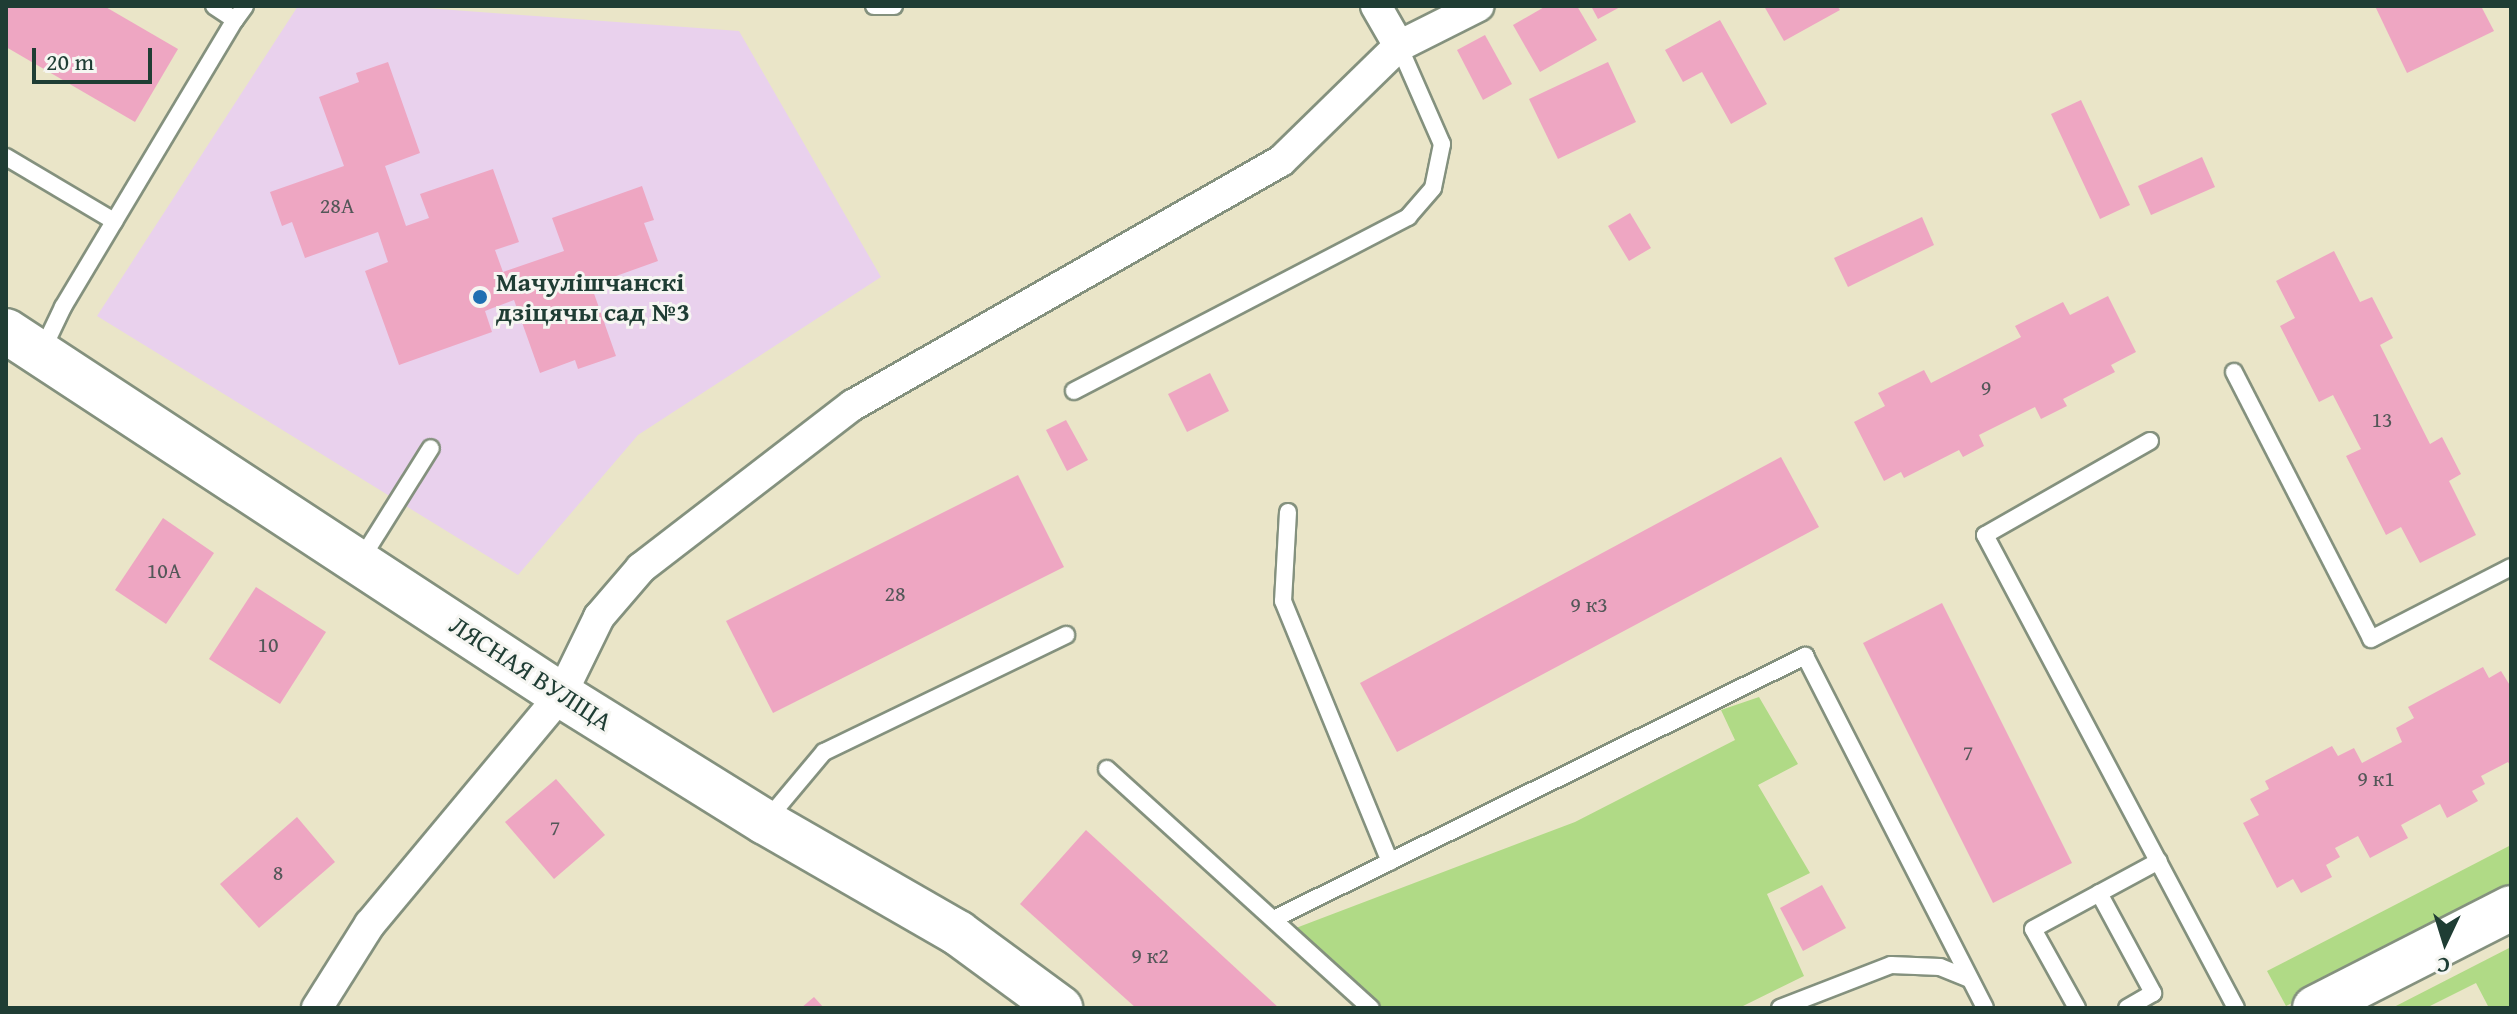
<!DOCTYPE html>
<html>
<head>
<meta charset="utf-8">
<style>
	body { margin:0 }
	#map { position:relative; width:2517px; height:1014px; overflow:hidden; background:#eae5c8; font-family:"Gentium Book Plus",serif }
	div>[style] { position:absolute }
	.built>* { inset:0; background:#e9d1ed }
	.green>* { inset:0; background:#b0da86 }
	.building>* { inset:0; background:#eea6c2 }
	.roads { filter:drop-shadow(2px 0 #84917e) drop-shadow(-2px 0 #84917e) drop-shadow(0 2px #84917e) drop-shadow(0 -2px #84917e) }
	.service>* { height:16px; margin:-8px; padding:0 8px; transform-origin:8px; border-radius:8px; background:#fff }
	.minor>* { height:30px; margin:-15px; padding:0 15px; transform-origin:15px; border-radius:15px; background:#fff }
	.secondary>* { height:44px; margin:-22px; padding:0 22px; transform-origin:22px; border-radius:22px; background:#fff }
	.dots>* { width:22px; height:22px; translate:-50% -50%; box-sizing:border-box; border:4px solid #f6f6f2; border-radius:50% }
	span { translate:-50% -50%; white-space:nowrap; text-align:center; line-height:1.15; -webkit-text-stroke:6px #f6f6f2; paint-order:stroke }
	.number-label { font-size:22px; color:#535758 }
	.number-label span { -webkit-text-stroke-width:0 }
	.poi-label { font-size:26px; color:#1f3d34; font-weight:700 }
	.left { translate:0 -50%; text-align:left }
	.street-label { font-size:26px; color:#1f3d34 }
	.frame { position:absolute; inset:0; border:8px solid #1f3d34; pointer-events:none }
	.north { position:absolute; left:2405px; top:902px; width:80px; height:80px; -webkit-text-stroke:6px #f6f6f2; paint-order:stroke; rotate:184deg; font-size:22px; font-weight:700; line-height:32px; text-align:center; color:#1f3d34 }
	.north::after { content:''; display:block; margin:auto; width:28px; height:36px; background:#1f3d34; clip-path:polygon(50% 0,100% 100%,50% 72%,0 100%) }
	.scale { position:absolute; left:32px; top:48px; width:120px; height:36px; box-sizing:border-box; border:4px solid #1f3d34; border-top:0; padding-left:10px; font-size:24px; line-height:28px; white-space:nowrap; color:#1f3d34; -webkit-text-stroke:6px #f6f6f2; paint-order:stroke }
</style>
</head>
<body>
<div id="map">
	<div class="built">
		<i style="clip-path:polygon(298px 6px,399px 6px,739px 31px,881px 277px,638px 435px,518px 575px,97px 316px)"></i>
	</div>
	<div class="green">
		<i style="clip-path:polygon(1759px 697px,1798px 764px,1758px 785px,1810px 873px,1767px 894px,1804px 976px,1739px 1008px,1371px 1008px,1288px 931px,1575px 822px,1735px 740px,1721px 710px)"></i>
		<i style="clip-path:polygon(2511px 845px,2511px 892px,2286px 1006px,2267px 971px)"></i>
		<i style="clip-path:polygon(2511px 947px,2511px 1008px,2489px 1008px,2476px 983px,2426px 1008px,2392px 1008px)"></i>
	</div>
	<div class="building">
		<i style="clip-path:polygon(6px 6px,104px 6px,178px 49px,135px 122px,6px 47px)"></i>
		<i style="clip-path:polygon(1546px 6px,1577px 6px,1597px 40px,1540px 72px,1513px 25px)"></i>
		<i style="clip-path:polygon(1591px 6px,1622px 6px,1598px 19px)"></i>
		<i style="clip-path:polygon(1764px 6px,1837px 6px,1840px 10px,1784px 41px)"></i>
		<i style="clip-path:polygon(2375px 6px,2481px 6px,2494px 31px,2407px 73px)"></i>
		<i style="clip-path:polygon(1720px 20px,1767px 104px,1731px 124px,1702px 72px,1683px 82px,1665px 50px)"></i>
		<i style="clip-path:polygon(1485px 35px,1512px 84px,1483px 100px,1457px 50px)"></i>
		<i style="clip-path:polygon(388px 62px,420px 153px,385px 166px,406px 226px,429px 218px,420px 194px,493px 169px,519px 242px,495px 250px,503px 272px,564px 251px,552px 218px,642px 186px,654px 220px,644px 223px,658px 261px,591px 285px,616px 356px,578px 369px,575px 360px,540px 373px,514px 300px,485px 311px,492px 332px,399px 365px,365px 271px,388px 262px,378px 232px,305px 258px,292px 222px,282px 226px,270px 192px,344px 166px,319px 97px,359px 82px,356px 73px)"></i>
		<i style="clip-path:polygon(1608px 62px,1636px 122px,1558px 159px,1529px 99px)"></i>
		<i style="clip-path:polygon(2081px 100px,2130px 205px,2100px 219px,2051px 114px)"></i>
		<i style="clip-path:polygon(2202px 157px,2215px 187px,2151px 215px,2138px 186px)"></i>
		<i style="clip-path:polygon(1630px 213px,1651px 248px,1629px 261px,1608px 226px)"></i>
		<i style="clip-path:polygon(1922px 217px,1934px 245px,1848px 287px,1834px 258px)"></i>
		<i style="clip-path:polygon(2334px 251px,2360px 302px,2372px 297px,2393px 338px,2380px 345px,2430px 444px,2442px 437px,2461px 474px,2449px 481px,2476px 535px,2420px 563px,2401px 527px,2386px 535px,2346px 456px,2361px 449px,2333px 395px,2319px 402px,2280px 326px,2295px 318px,2276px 281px)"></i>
		<i style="clip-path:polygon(2108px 296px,2136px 352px,2111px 365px,2115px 372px,2063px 399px,2067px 406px,2041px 419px,2035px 407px,1979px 435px,1984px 446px,1963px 457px,1959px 450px,1904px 478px,1901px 472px,1884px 481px,1854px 422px,1885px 406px,1878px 393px,1924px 370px,1931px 383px,2021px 337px,2015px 326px,2063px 302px,2070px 315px)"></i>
		<i style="clip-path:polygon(1210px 373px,1229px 411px,1187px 432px,1168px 394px)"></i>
		<i style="clip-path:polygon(1066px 420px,1088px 460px,1067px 471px,1046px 430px)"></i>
		<i style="clip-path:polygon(1781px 457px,1819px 527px,1397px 752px,1360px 683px)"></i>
		<i style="clip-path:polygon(1018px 475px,1064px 567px,773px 713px,726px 621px)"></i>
		<i style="clip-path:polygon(163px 518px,214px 553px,166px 624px,115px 590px)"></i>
		<i style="clip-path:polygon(256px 587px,326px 632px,280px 704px,209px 659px)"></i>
		<i style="clip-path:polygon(1942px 603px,2072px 863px,1993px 903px,1863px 643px)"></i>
		<i style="clip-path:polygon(2483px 667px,2489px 678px,2501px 671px,2511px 687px,2511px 767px,2508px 762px,2481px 776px,2485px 784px,2472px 791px,2478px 801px,2447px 818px,2440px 804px,2401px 825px,2408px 838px,2370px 858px,2358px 836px,2335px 848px,2340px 857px,2326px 865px,2332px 877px,2301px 893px,2293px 879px,2277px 888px,2243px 823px,2259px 815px,2250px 799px,2269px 789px,2265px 781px,2332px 746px,2338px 756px,2354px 748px,2362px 763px,2402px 742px,2396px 728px,2414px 718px,2408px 707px)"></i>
		<i style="clip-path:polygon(556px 779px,605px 835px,554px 879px,505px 822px)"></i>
		<i style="clip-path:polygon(297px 817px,335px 862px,259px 928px,220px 884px)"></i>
		<i style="clip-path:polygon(1086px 830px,1279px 1008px,1136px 1008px,1020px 904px)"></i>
		<i style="clip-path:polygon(1822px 885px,1846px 928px,1803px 951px,1780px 908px)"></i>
		<i style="clip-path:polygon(814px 997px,824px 1008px,801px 1008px)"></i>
	</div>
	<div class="roads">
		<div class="service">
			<i style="left:214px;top:6px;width:25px;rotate:34deg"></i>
			<i style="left:235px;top:20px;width:17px;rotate:-54deg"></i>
			<i style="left:874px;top:6px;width:20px"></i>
			<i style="left:6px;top:157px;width:126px;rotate:30.7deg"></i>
			<i style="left:41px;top:353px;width:51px;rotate:-64.4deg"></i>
			<i style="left:63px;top:307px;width:335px;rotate:-59.1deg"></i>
			<i style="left:2234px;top:372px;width:300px;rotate:62.8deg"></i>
			<i style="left:2371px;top:639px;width:157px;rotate:-27.2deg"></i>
			<i style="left:1074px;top:391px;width:377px;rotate:-27.5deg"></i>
			<i style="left:1408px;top:217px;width:38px;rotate:-49deg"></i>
			<i style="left:1433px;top:188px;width:45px;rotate:-78.4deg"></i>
			<i style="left:1442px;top:144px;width:107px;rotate:-113.7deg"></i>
			<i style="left:2150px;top:441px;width:190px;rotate:150.3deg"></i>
			<i style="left:1985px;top:535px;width:535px;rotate:62.05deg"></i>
			<i style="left:1288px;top:512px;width:89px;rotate:93.2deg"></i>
			<i style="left:1283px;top:601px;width:282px;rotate:67.7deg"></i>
			<i style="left:360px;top:561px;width:133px;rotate:-57.9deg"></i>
			<i style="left:1107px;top:769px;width:356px;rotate:42.2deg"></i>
			<i style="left:766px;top:821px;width:90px;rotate:-50deg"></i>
			<i style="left:824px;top:752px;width:269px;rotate:-25.8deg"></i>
			<i style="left:2099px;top:893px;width:114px;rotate:61.6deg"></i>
			<i style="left:2153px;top:993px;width:30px;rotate:150deg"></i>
			<i style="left:1274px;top:919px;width:593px;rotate:-26.35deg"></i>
			<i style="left:1805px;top:656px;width:395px;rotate:62.9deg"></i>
			<i style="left:1780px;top:1008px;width:119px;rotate:-21.2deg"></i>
			<i style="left:1891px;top:965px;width:49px;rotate:2.3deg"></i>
			<i style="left:1940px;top:967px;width:32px;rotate:22deg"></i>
			<i style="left:2077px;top:1008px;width:90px;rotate:-119.1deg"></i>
			<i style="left:2033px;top:929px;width:143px;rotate:-28.4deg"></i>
		</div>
		<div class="minor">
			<i style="left:1376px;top:6px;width:46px;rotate:60.1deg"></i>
			<i style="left:317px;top:1008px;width:99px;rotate:-57.8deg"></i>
			<i style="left:370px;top:924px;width:298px;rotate:-50.2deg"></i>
			<i style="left:561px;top:695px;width:87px;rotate:-64deg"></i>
			<i style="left:599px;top:617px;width:65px;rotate:-49.4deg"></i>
			<i style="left:641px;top:568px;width:267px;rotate:-37.6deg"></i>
			<i style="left:853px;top:405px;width:493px;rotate:-29.7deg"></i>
			<i style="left:1281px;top:161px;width:165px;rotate:-44.3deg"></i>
			<i style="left:1399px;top:46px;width:89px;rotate:-26.6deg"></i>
		</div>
		<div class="secondary">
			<i style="left:6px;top:331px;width:664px;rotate:33.26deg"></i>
			<i style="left:561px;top:695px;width:240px;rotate:31.9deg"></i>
			<i style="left:765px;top:822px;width:223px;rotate:29.9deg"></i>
			<i style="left:958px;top:933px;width:127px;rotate:36.3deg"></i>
			<i style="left:2315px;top:1008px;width:220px;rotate:-27deg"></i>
		</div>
	</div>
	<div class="dots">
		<i style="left:480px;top:297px;background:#1f6fb2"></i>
	</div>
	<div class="number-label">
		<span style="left:337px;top:206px">28А</span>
		<span style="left:1986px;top:388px">9</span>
		<span style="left:2382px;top:420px">13</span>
		<span style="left:164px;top:571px">10А</span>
		<span style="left:895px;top:594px">28</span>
		<span style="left:1589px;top:605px">9 к3</span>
		<span style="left:268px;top:645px">10</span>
		<span style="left:1968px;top:753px">7</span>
		<span style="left:2376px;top:779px">9 к1</span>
		<span style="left:555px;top:828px">7</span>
		<span style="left:278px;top:873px">8</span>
		<span style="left:1150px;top:956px">9 к2</span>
	</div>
	<div class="poi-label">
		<span class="left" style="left:496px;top:297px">Мачулішчанскі<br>дзіцячы сад №3</span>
	</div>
	<div class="street-label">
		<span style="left:531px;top:673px;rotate:33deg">ЛЯСНАЯ ВУЛІЦА</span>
	</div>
	<div class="frame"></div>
	<div class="north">С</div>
	<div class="scale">20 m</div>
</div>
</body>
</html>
